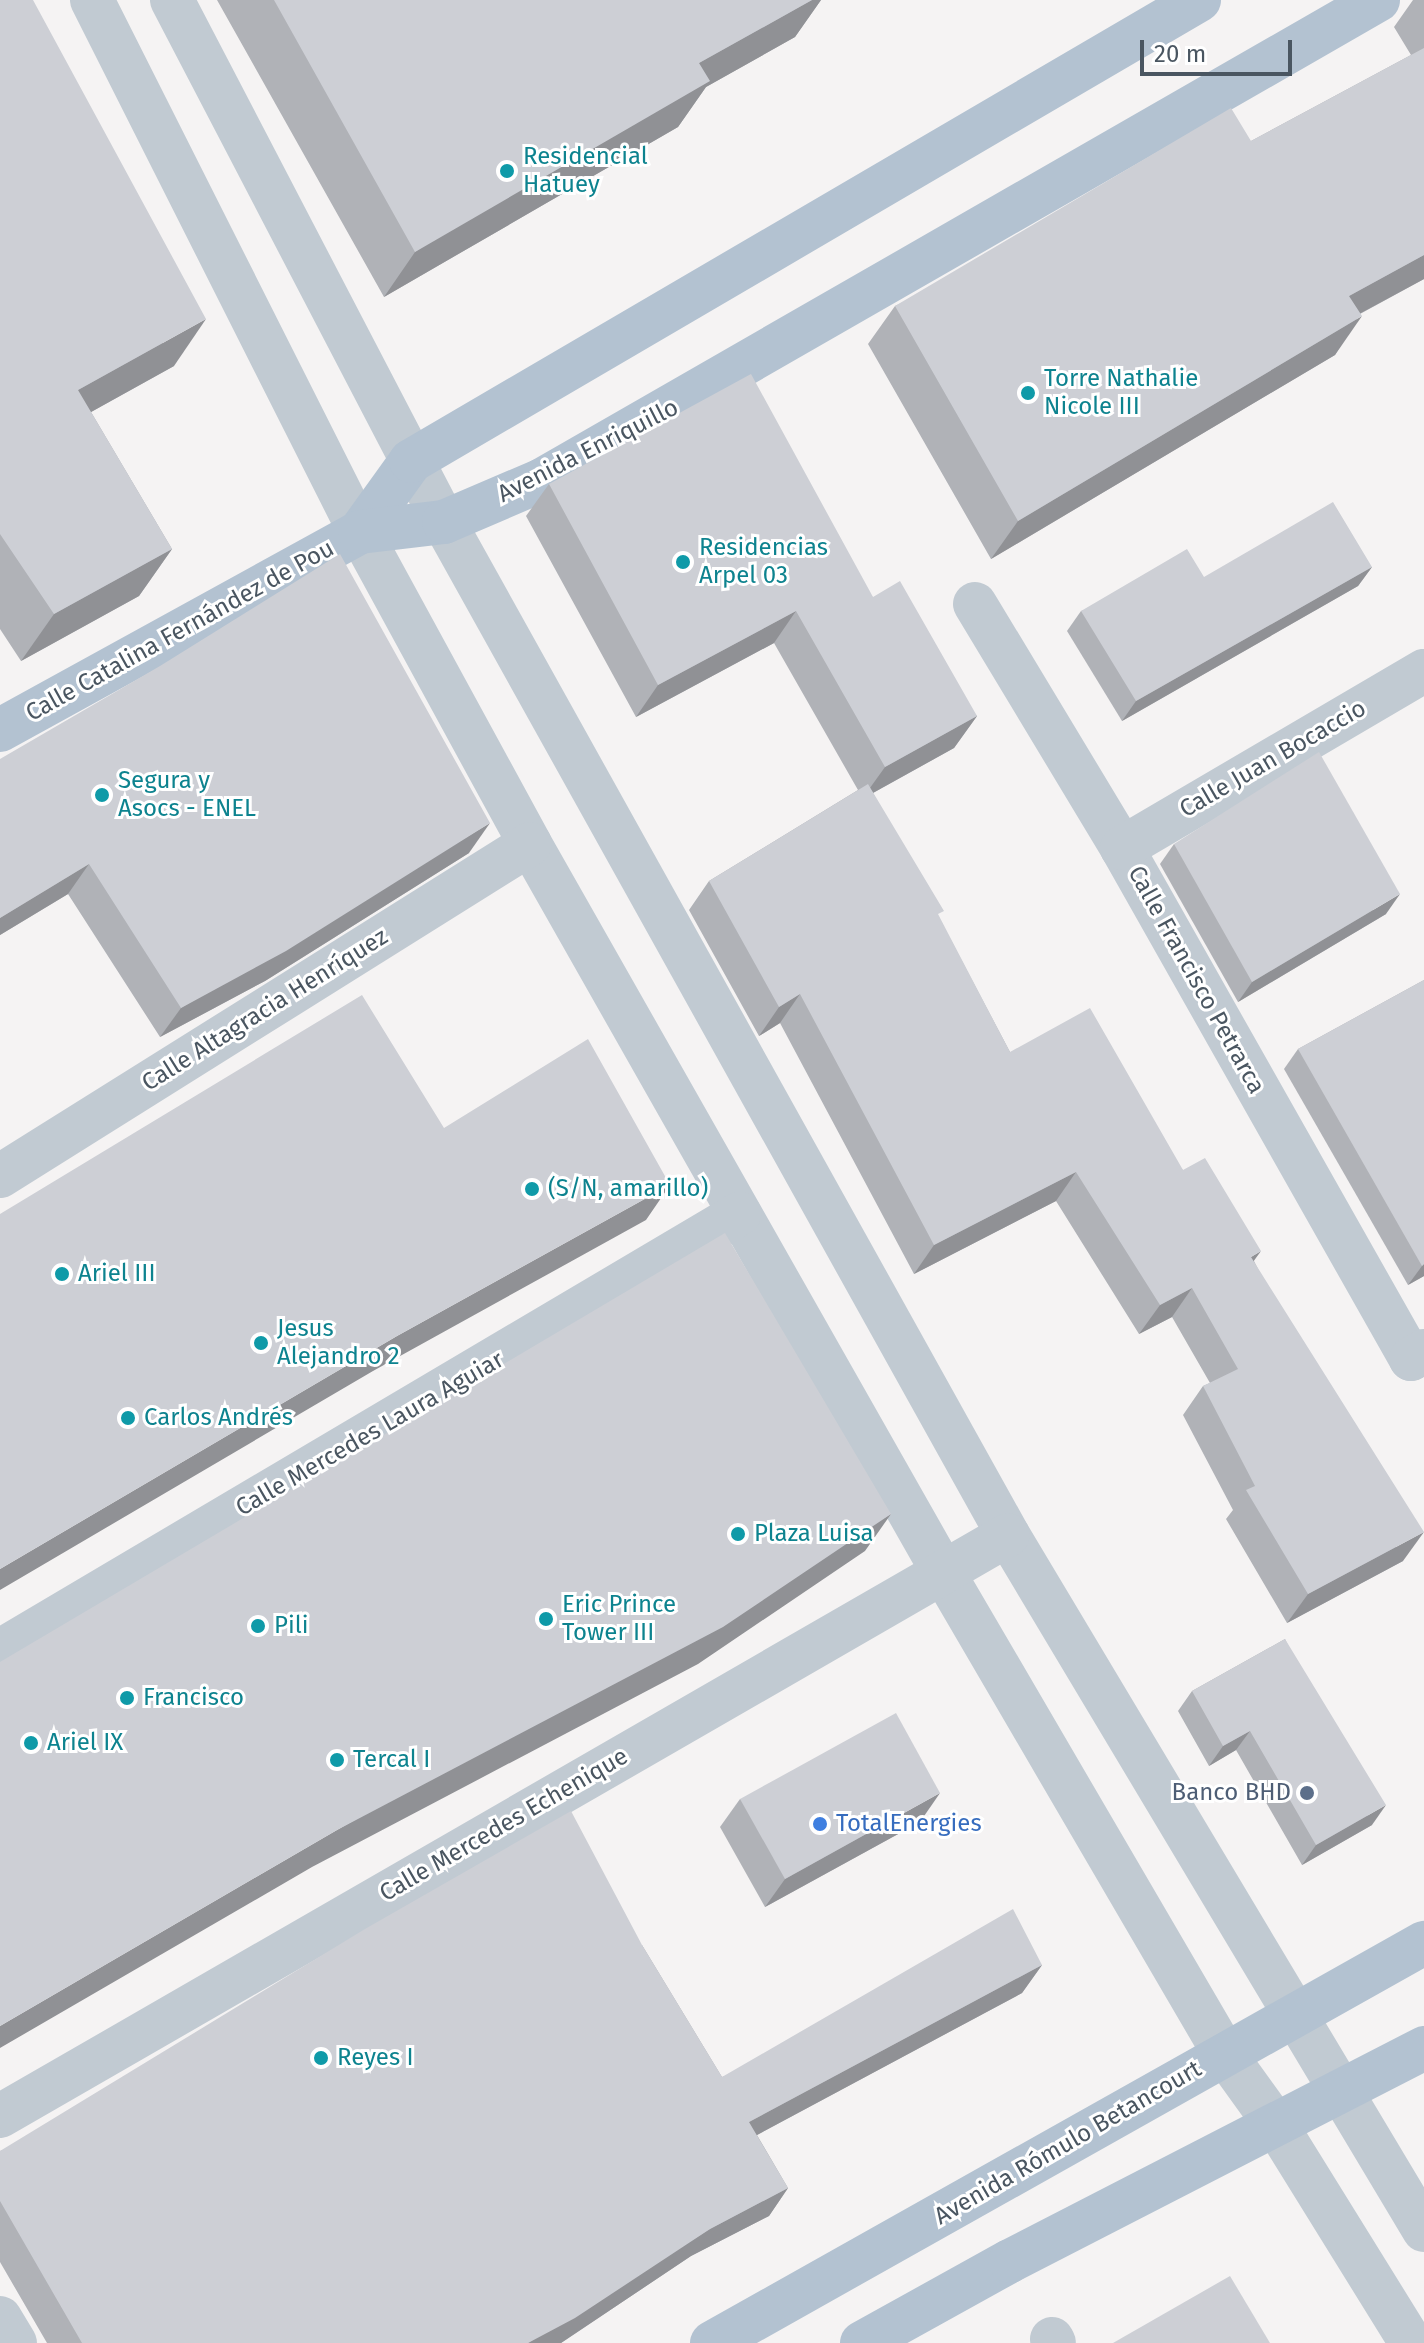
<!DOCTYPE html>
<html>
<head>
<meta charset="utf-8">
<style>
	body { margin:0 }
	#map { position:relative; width:1424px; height:2343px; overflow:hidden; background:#f5f3f3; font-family:"Fira Sans",sans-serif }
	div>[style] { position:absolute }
	.minor>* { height:44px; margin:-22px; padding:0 22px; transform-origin:22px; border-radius:22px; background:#c1cad2 }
	.major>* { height:44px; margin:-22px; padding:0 22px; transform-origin:22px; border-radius:22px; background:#b3c2d1 }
	.wall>* { inset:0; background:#b0b2b7 }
	.shaded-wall>* { inset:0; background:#909195 }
	.building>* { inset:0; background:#cdcfd5 }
	.dots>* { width:22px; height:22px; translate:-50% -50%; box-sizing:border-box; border:4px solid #fff; border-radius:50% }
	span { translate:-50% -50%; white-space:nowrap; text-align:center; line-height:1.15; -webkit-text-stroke:6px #fff; paint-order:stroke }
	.culture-label { font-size:24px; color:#0d838f }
	.left { translate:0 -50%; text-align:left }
	.street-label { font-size:24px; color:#4a5661 }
	.service-label { font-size:24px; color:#4e5e75 }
	.right { translate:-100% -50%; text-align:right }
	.shop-label { font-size:24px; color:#366cbe }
	.scale { position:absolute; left:1140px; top:40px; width:152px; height:36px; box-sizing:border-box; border:4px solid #4a5661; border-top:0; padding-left:10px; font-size:24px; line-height:28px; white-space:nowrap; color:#4a5661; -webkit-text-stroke:6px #fff; paint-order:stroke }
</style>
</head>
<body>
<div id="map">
	<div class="minor">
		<i style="left:92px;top:0;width:596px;rotate:63.26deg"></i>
		<i style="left:360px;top:532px;width:355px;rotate:61.4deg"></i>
		<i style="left:530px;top:844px;width:837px;rotate:60.43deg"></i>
		<i style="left:943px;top:1572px;width:557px;rotate:59.71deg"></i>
		<i style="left:1224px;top:2053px;width:89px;rotate:54.2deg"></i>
		<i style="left:1276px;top:2125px;width:256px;rotate:58.2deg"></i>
		<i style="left:172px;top:0;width:589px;rotate:62.48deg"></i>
		<i style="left:444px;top:522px;width:1159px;rotate:60.89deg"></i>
		<i style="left:1008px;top:1535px;width:810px;rotate:59.1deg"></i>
		<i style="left:975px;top:604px;width:285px;rotate:58.9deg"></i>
		<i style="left:1122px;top:848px;width:587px;rotate:60.51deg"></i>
		<i style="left:1411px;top:1359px;width:15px;rotate:-32deg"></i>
		<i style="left:1122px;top:848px;width:350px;rotate:-30.4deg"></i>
		<i style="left:0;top:1176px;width:625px;rotate:-32.06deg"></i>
		<i style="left:0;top:1651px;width:859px;rotate:-30.6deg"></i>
		<i style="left:0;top:2116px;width:1163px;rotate:-29.96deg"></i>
		<i style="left:0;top:2318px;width:29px;rotate:59deg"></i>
		<i style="left:1052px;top:2339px;width:4px;rotate:63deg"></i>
	</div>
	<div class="major">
		<i style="left:360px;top:532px;width:87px;rotate:-54.3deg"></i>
		<i style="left:411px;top:461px;width:913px;rotate:-30.33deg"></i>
		<i style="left:0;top:730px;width:411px;rotate:-28.8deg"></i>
		<i style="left:360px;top:532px;width:85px;rotate:-6.8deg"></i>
		<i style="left:444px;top:522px;width:107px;rotate:-23.2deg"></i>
		<i style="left:542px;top:480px;width:964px;rotate:-29.86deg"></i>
		<i style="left:712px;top:2343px;width:817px;rotate:-29.33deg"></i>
		<i style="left:862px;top:2343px;width:169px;rotate:-29deg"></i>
		<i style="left:1010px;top:2261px;width:466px;rotate:-27.2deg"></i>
	</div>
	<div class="wall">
		<i style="clip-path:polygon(0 0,174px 366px,91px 412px,172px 549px,139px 596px,21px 661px,0 629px)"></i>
		<i style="clip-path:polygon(217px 0,821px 0,795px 37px,706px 87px,678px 127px,384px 297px)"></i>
		<i style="clip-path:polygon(1413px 0,1424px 0,1424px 279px,1360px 314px,1335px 355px,991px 559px,868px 344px,895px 306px,1251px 141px,1411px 55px,1394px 27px)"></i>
		<i style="clip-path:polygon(549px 484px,873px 597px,977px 716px,954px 748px,873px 793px,1010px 1052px,1183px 1170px,1254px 1261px,1403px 1561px,1287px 1623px,1226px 1519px,1233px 1510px,1183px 1415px,1203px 1386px,1210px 1383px,1172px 1317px,1139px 1334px,1056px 1201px,914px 1274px,780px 1023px,759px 1036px,689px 910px,709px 881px,858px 790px,774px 643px,636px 717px,526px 516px)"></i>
		<i style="clip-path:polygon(1372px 567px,1358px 586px,1122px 721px,1067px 631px,1081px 611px,1204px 577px)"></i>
		<i style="clip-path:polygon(0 759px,469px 853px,265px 981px,160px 1037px,68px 894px,0 935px)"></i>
		<i style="clip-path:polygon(1174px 844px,1386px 914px,1238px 1002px,1160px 864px)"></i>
		<i style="clip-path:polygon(1424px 980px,1424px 1276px,1408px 1285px,1284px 1069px,1298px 1049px)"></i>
		<i style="clip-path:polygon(1285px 1639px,1372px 1825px,1302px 1865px,1236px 1750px,1209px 1766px,1178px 1711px,1192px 1691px)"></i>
		<i style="clip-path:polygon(740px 1799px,920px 1822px,765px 1907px,720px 1827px)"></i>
		<i style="clip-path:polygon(642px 1945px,722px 2077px,1042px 1965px,1022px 1993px,757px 2135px,788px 2188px,769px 2216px,691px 2256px,561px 2343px,47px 2343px,0 2262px,0 2151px)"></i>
	</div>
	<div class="shaded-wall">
		<i style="clip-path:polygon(812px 0,821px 0,795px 37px,706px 87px,678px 127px,384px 297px,415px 252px,699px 63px)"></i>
		<i style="clip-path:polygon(1424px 255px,1424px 279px,1322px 334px,1349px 296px)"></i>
		<i style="clip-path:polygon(1362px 316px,1335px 355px,991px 559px,1018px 521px)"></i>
		<i style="clip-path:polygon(206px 319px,174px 366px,46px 437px,78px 390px)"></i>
		<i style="clip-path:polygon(172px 549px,139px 596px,21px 661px,54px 614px)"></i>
		<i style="clip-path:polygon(1372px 567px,1358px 586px,1122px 721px,1136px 701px)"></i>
		<i style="clip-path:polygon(796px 611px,774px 643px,636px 717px,658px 685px)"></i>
		<i style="clip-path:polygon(977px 716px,954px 748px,862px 799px,885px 767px)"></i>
		<i style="clip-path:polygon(490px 823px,469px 853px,265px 981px,160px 1037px,181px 1008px)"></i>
		<i style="clip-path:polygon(89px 864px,68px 894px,0 935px,0 918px)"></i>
		<i style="clip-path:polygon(1400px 894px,1386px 914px,1238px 1002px,1252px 982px)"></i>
		<i style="clip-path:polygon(800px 994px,780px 1023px,759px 1036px,779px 1007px)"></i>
		<i style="clip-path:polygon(1076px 1172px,1056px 1201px,914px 1274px,934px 1245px)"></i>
		<i style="clip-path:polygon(670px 1185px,646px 1220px,373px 1371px,0 1590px,0 1569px,397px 1336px)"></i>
		<i style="clip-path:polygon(1261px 1251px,1240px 1280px,1251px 1257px)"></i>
		<i style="clip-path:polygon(1424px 1264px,1424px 1276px,1408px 1285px,1422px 1266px)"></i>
		<i style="clip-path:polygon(1192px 1288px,1172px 1317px,1139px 1334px,1160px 1305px)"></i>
		<i style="clip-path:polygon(891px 1514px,865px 1551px,698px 1664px,312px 1867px,0 2048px,0 2026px,337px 1830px)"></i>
		<i style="clip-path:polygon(1424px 1532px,1403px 1561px,1287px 1623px,1308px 1594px)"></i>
		<i style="clip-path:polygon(1250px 1731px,1236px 1750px,1209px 1766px,1223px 1746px)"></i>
		<i style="clip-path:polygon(940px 1793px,920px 1822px,765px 1907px,785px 1879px)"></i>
		<i style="clip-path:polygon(1386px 1805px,1372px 1825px,1302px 1865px,1316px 1845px)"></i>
		<i style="clip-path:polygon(1042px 1965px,1022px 1993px,729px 2150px,749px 2122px)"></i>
		<i style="clip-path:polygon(788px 2188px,769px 2216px,691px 2256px,561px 2343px,528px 2343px,710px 2229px)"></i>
	</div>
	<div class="building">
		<i style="clip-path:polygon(0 0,33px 0,206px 319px,78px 390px,172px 549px,54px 614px,0 534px)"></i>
		<i style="clip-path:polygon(274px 0,812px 0,699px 63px,710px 81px,415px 252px)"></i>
		<i style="clip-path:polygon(1424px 48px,1424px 255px,1349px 296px,1362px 316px,1018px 521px,895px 306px,1231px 108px,1251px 141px)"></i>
		<i style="clip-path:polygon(751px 374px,873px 597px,900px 581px,977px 716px,885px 767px,796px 611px,658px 685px,549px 484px)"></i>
		<i style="clip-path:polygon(1333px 502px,1372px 567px,1136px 701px,1081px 611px,1187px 549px,1204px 577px)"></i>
		<i style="clip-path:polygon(340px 554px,490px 823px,286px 951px,181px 1008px,89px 864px,0 918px,0 759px,160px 666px)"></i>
		<i style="clip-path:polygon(1319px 752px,1400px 894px,1252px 982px,1174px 844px)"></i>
		<i style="clip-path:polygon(868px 784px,944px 911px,938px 914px,1010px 1052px,1090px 1008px,1183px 1170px,1205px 1158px,1261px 1251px,1251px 1257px,1424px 1532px,1308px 1594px,1246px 1490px,1255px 1486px,1203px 1386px,1238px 1369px,1192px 1288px,1160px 1305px,1076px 1172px,934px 1245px,800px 994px,779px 1007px,709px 881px)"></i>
		<i style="clip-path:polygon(1424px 980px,1424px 1264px,1422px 1266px,1298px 1049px)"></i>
		<i style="clip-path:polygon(362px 995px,444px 1128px,588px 1039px,670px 1185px,397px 1336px,0 1569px,0 1214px)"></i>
		<i style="clip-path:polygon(725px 1233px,891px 1514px,723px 1627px,337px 1830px,0 2026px,0 1662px)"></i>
		<i style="clip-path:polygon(1285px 1639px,1386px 1805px,1316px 1845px,1250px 1731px,1223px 1746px,1192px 1691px)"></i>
		<i style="clip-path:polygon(896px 1713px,940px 1793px,785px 1879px,740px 1799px)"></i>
		<i style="clip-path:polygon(571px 1811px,642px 1945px,722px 2077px,1013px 1909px,1042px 1965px,749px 2122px,788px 2188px,710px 2229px,575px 2318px,528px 2343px,82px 2343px,0 2201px,0 2151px,365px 1929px)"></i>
		<i style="clip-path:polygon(1230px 2276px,1270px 2343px,1113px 2343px)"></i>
	</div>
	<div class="dots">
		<i style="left:507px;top:171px;background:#0f9aa8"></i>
		<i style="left:1028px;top:393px;background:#0f9aa8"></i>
		<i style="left:683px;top:562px;background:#0f9aa8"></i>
		<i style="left:102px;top:795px;background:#0f9aa8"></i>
		<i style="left:532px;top:1189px;background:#0f9aa8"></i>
		<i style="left:62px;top:1274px;background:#0f9aa8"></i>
		<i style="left:261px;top:1343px;background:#0f9aa8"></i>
		<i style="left:128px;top:1418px;background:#0f9aa8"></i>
		<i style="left:738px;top:1534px;background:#0f9aa8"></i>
		<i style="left:546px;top:1619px;background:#0f9aa8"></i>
		<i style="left:258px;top:1626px;background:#0f9aa8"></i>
		<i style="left:127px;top:1698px;background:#0f9aa8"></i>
		<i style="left:31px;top:1743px;background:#0f9aa8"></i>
		<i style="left:337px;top:1760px;background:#0f9aa8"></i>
		<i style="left:1307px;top:1793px;background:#5c6f8a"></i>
		<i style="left:820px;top:1824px;background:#3f7fe0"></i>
		<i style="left:321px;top:2058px;background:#0f9aa8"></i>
	</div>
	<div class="culture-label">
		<span class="left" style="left:523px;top:171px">Residencial<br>Hatuey</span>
		<span class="left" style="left:1044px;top:393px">Torre Nathalie<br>Nicole III</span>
		<span class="left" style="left:699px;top:562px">Residencias<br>Arpel 03</span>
		<span class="left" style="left:118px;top:795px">Segura y<br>Asocs - ENEL</span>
		<span class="left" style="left:548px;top:1189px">(S/N, amarillo)</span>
		<span class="left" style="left:78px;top:1274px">Ariel III</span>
		<span class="left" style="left:277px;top:1343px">Jesus<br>Alejandro 2</span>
		<span class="left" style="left:144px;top:1418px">Carlos Andrés</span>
		<span class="left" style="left:754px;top:1534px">Plaza Luisa</span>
		<span class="left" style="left:562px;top:1619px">Eric Prince<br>Tower III</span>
		<span class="left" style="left:274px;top:1626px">Pili</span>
		<span class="left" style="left:143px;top:1698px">Francisco</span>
		<span class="left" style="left:47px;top:1743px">Ariel IX</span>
		<span class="left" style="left:353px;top:1760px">Tercal I</span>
		<span class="left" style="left:337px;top:2058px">Reyes I</span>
	</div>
	<div class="street-label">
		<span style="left:588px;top:451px;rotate:-27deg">Avenida Enriquillo</span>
		<span style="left:180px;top:631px;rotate:-29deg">Calle Catalina Fernández de Pou</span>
		<span style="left:1273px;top:759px;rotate:-30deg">Calle Juan Bocaccio</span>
		<span style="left:1196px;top:980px;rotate:61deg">Calle Francisco Petrarca</span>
		<span style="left:265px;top:1010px;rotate:-32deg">Calle Altagracia Henríquez</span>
		<span style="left:370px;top:1434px;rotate:-30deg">Calle Mercedes Laura Aguiar</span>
		<span style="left:504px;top:1825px;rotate:-30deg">Calle Mercedes Echenique</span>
		<span style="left:1068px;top:2143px;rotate:-30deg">Avenida Rómulo Betancourt</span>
	</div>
	<div class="service-label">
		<span class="right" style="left:1291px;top:1793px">Banco BHD</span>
	</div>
	<div class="shop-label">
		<span class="left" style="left:836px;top:1824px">TotalEnergies</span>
	</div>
	<div class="scale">20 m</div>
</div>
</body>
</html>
